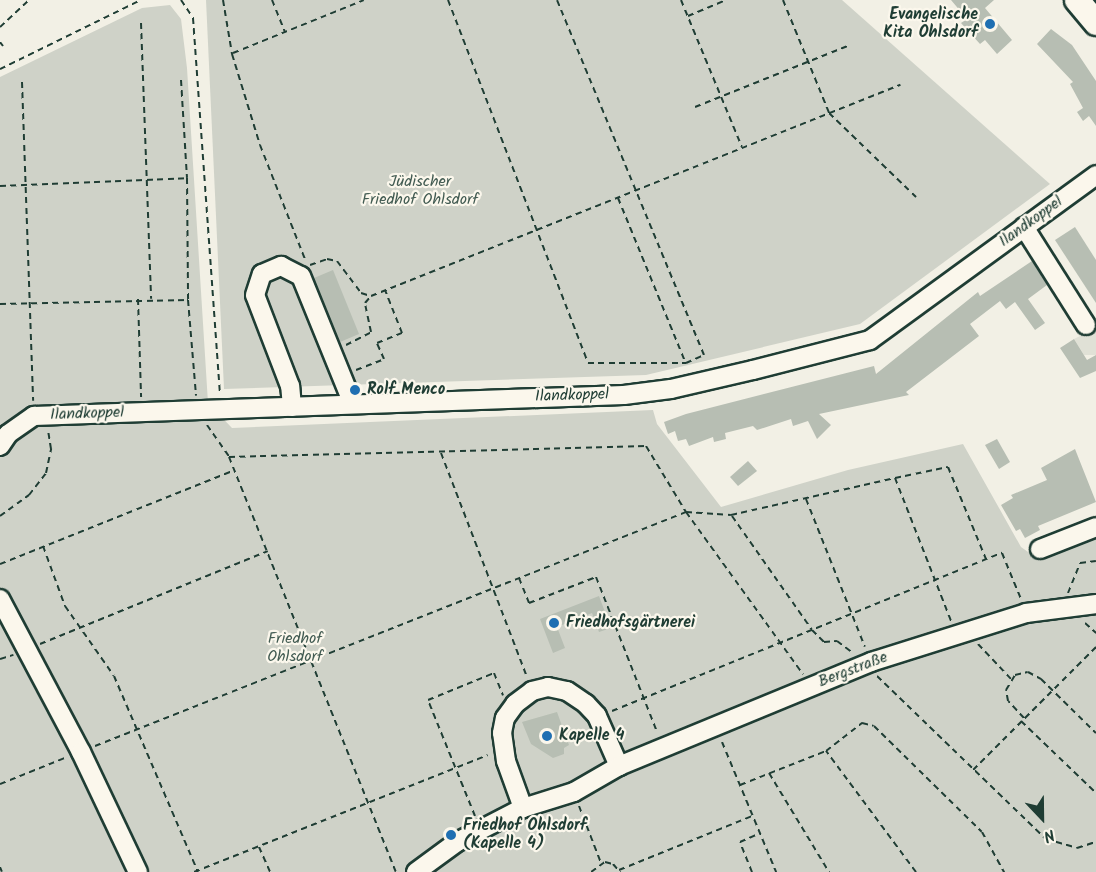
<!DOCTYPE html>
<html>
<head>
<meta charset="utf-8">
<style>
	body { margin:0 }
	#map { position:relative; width:1096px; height:872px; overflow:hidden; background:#f2f0e5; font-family:Kalam,sans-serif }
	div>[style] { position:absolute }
	.built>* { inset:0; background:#e0e1d6 }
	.green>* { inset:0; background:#cfd2c8 }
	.building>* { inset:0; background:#b7beb3 }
	.path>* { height:2px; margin-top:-1px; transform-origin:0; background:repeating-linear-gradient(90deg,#1f3d34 0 6px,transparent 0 10.5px) }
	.roads { filter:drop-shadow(2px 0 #1f3d34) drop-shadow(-2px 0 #1f3d34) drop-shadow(0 2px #1f3d34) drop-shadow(0 -2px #1f3d34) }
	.minor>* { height:18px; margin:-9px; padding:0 9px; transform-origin:9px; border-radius:9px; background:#fbf7ec }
	.major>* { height:24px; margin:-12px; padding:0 12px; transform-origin:12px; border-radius:12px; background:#fbf7ec }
	.dots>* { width:16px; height:16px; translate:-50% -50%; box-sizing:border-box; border:3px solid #fbf7ec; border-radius:50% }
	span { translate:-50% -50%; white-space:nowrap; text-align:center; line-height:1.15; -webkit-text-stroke:4.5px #fbf7ec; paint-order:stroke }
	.poi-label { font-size:16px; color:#1f3d34; font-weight:700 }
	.right { translate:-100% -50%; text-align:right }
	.left { translate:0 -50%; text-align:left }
	.park-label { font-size:16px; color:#425b52 }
	.street-label { font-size:16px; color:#1f3d34 }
	.north { position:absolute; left:1012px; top:788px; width:60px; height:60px; -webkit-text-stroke:4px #fbf7ec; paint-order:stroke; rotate:158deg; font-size:16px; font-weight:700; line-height:24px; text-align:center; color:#1f3d34 }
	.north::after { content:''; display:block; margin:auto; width:21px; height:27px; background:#1f3d34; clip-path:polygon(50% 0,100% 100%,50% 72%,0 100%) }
</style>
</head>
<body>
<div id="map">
	<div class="built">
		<i style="clip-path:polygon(1096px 328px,1096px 355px,1084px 355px,1074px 339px)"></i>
	</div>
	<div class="green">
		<i style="clip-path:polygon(206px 0,842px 0,1050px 184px,860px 324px,646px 375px,224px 389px)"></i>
		<i style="clip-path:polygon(170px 5px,181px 19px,187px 68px,208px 403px,232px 428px,653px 410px,657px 424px,721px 507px,848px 470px,963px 444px,1021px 547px,1038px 559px,1096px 537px,1096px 872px,0 872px,0 77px,142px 8px)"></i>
	</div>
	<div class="building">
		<i style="clip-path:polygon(951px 0,994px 0,985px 8px,1012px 40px,997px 54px,985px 40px,980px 44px,961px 23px,967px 19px)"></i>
		<i style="clip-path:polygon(1051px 29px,1072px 45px,1096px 81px,1096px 126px,1089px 116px,1083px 121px,1077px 112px,1083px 108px,1070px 84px,1073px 82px,1037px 44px)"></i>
		<i style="clip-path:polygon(1075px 227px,1096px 260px,1096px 303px,1055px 240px)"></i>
		<i style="clip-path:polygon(1032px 261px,1047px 285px,1028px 299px,1045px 323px,1035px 330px,1015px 302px,1006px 309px,1000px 301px,970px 324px,979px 336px,906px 392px,909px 395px,819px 414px,831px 425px,817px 439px,808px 421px,793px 426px,791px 419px,757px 430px,753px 426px,725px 433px,726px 439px,714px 442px,713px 437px,689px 446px,686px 439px,678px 441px,675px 431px,668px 434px,664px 422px,686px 414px,874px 366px,876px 374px,978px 292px,980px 296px)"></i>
		<i style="clip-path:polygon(333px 270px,359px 334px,340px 342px,314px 278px)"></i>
		<i style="clip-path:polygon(1074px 339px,1087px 360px,1096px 355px,1096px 371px,1080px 378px,1060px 348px)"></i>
		<i style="clip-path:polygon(997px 439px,1010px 462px,999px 469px,985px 445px)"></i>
		<i style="clip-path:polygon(1075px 449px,1096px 502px,1038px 526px,1040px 530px,1025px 538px,1020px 529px,1016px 531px,1001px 505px,1013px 498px,1011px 495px,1047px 480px,1041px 468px)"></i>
		<i style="clip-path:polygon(748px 461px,757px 471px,738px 486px,730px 477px)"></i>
		<i style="clip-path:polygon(599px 596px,611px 628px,599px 632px,592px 613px,557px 627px,565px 648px,553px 653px,540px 619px)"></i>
		<i style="clip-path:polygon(557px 712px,569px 745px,564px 748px,564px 754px,553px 758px,531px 744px,522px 722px)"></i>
	</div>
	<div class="path">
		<i style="left:181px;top:0;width:22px;rotate:56deg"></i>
		<i style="left:193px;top:18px;width:377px;rotate:85.9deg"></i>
		<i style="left:223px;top:0;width:55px;rotate:80.5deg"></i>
		<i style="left:232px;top:54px;width:95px;rotate:72.9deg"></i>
		<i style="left:260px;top:145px;width:123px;rotate:68.5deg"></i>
		<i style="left:272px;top:0;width:35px;rotate:68deg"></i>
		<i style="left:448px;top:0;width:389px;rotate:68.9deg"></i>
		<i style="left:588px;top:363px;width:98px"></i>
		<i style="left:686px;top:363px;width:20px;rotate:-24deg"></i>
		<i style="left:704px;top:355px;width:384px;rotate:-112.5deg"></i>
		<i style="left:681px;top:0;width:159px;rotate:67.5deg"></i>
		<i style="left:783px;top:0;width:122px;rotate:67.8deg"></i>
		<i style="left:829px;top:113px;width:121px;rotate:44deg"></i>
		<i style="left:688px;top:16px;width:41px;rotate:-22.8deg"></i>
		<i style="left:141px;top:23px;width:276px;rotate:87.9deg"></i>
		<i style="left:0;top:27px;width:40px;rotate:-43deg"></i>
		<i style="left:0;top:42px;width:5px;rotate:53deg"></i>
		<i style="left:233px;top:53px;width:141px;rotate:-22deg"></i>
		<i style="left:0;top:69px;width:157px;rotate:-26.1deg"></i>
		<i style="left:181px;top:80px;width:98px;rotate:86.5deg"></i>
		<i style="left:187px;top:178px;width:122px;rotate:89.5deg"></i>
		<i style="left:188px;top:300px;width:96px;rotate:85.2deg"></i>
		<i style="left:22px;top:82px;width:319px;rotate:88deg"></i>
		<i style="left:695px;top:107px;width:167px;rotate:-21.8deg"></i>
		<i style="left:0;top:186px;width:187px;rotate:-2.4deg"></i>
		<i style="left:618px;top:198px;width:176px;rotate:67.7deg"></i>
		<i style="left:310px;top:265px;width:18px;rotate:-19deg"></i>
		<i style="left:327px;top:259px;width:10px;rotate:11deg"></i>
		<i style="left:337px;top:261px;width:40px;rotate:53deg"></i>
		<i style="left:361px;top:293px;width:10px;rotate:17deg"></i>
		<i style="left:371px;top:296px;width:570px;rotate:-21.75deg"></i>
		<i style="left:138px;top:299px;width:98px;rotate:88.2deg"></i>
		<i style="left:0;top:304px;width:188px;rotate:-1.2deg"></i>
		<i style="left:346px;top:345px;width:28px;rotate:-27deg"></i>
		<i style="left:371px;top:332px;width:30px;rotate:-102deg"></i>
		<i style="left:365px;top:303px;width:9px;rotate:-49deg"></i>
		<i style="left:356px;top:370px;width:30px;rotate:-21deg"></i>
		<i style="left:384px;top:359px;width:17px;rotate:-114deg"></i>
		<i style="left:377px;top:343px;width:27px;rotate:-22deg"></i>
		<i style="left:402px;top:333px;width:46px;rotate:-111.6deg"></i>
		<i style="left:207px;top:425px;width:39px;rotate:55deg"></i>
		<i style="left:229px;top:457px;width:417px;rotate:-1.5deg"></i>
		<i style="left:646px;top:446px;width:77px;rotate:58.8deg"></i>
		<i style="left:686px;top:512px;width:200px;rotate:54.2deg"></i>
		<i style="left:441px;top:453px;width:240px;rotate:69deg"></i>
		<i style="left:229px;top:457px;width:447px;rotate:68.1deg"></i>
		<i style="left:895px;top:478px;width:54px;rotate:-11.7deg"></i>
		<i style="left:948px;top:467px;width:100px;rotate:67.6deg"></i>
		<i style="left:806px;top:499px;width:159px;rotate:68.3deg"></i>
		<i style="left:0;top:516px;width:36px;rotate:-36deg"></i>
		<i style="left:29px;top:495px;width:28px;rotate:-52deg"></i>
		<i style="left:46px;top:473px;width:25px;rotate:-78deg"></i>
		<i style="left:51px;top:449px;width:19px;rotate:-99deg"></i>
		<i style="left:732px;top:516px;width:139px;rotate:54.9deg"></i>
		<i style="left:812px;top:630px;width:17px;rotate:45deg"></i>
		<i style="left:824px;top:642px;width:13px;rotate:-4deg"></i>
		<i style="left:837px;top:641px;width:20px;rotate:37deg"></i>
		<i style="left:43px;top:546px;width:64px;rotate:69.9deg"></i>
		<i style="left:65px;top:606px;width:85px;rotate:55deg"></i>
		<i style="left:114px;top:676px;width:213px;rotate:66.8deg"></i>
		<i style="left:0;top:564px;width:253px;rotate:-21.8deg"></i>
		<i style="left:519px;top:578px;width:27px;rotate:68deg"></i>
		<i style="left:529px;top:603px;width:72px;rotate:-21.2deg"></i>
		<i style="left:596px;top:577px;width:167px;rotate:68.5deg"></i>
		<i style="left:1068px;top:593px;width:32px;rotate:-68deg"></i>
		<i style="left:1080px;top:563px;width:16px;rotate:-7deg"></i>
		<i style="left:1085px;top:623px;width:15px;rotate:42deg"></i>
		<i style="left:40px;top:644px;width:246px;rotate:-22.2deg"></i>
		<i style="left:978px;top:644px;width:48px;rotate:46.7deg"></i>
		<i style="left:0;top:659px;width:14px;rotate:-17deg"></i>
		<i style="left:877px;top:676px;width:235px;rotate:44deg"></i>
		<i style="left:1046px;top:839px;width:32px;rotate:16deg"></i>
		<i style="left:1077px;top:848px;width:20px;rotate:-18deg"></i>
		<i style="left:612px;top:711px;width:421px;rotate:-22.1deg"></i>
		<i style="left:1002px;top:553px;width:50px;rotate:67.6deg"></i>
		<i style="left:1024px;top:718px;width:23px;rotate:-133deg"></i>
		<i style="left:1008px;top:701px;width:11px;rotate:-100deg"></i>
		<i style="left:1006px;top:690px;width:17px;rotate:-59deg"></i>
		<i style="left:1015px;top:675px;width:13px;rotate:-13deg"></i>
		<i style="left:1028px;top:672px;width:15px;rotate:28deg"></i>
		<i style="left:1041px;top:679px;width:77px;rotate:44.5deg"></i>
		<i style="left:1021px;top:721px;width:104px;rotate:43.8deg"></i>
		<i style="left:722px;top:742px;width:141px;rotate:67.4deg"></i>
		<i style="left:95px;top:746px;width:636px;rotate:-21.6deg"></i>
		<i style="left:686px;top:512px;width:45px;rotate:3.8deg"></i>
		<i style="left:731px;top:515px;width:168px;rotate:-12.7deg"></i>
		<i style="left:895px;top:478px;width:154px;rotate:68.6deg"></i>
		<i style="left:973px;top:770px;width:174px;rotate:-45deg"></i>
		<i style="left:769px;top:773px;width:116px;rotate:58.8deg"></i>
		<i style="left:0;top:784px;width:72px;rotate:-21.9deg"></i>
		<i style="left:740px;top:785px;width:92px;rotate:-21.6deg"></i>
		<i style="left:579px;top:806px;width:61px;rotate:68.9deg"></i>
		<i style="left:475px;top:816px;width:125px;rotate:-112.1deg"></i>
		<i style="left:428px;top:700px;width:71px;rotate:-22.2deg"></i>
		<i style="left:494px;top:673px;width:24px;rotate:68deg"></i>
		<i style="left:259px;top:847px;width:27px;rotate:66deg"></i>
		<i style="left:0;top:867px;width:5px;rotate:68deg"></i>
		<i style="left:619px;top:870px;width:144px;rotate:-22.1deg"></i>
		<i style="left:194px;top:872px;width:316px;rotate:-21.7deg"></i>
		<i style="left:591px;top:872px;width:17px;rotate:-36deg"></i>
		<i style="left:605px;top:862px;width:8px;rotate:14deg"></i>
		<i style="left:613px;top:864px;width:11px;rotate:49deg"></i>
		<i style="left:752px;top:872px;width:32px;rotate:-112deg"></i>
		<i style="left:740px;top:842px;width:22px;rotate:-24deg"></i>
		<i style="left:916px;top:872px;width:151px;rotate:-126.6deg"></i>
		<i style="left:826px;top:751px;width:46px;rotate:-37.9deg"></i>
		<i style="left:862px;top:723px;width:12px;rotate:14deg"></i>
		<i style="left:874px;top:726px;width:151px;rotate:44.5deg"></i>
		<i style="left:982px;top:832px;width:46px;rotate:61.2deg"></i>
	</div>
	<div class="roads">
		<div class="minor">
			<i style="left:1024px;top:227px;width:116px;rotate:57.7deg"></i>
			<i style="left:292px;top:407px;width:21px;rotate:-95deg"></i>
			<i style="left:290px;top:386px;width:97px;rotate:-111deg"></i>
			<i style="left:255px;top:295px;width:22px;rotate:-72deg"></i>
			<i style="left:262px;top:274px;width:21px;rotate:-23deg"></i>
			<i style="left:281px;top:266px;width:22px;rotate:27deg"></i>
			<i style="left:301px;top:276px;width:138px;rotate:67.9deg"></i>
			<i style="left:0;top:446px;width:14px;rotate:-56deg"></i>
			<i style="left:8px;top:434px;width:32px;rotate:-35deg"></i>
			<i style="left:34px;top:416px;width:590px;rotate:-2.04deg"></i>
			<i style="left:624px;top:395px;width:47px;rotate:-7.3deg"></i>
			<i style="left:671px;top:389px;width:84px;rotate:-13deg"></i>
			<i style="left:753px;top:370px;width:121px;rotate:-14.4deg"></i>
			<i style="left:870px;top:340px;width:280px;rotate:-36.1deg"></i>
			<i style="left:1040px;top:549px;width:60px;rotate:-21.4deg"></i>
			<i style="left:0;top:599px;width:173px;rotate:62.1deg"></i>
			<i style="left:81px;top:752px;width:133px;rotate:64.6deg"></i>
			<i style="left:523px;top:808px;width:50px;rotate:-109.9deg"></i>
			<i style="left:506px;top:761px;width:28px;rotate:-98deg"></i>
			<i style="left:502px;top:733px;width:15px;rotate:-79deg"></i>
			<i style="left:505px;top:718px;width:17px;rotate:-54deg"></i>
			<i style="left:515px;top:704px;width:21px;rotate:-37deg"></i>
			<i style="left:532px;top:691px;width:16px;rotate:-14deg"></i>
			<i style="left:548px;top:687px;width:19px;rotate:12deg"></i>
			<i style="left:567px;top:691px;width:23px;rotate:34deg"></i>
			<i style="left:586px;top:704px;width:16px;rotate:47deg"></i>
			<i style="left:597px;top:716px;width:55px;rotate:66.3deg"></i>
			<i style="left:416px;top:872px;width:51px;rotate:-36.2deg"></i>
			<i style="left:457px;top:842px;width:74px;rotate:-27.3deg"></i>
			<i style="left:523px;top:808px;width:53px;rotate:-17.4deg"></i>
			<i style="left:574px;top:792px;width:52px;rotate:-30deg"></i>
			<i style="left:619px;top:766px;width:273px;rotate:-22.4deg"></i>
			<i style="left:871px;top:662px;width:163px;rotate:-17.5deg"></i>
			<i style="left:1026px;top:613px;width:71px;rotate:-7.3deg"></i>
		</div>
		<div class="major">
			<i style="left:1077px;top:0;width:30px;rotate:50deg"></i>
		</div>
	</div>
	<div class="dots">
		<i style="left:990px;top:24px;background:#1f6fb2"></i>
		<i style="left:355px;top:390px;background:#1f6fb2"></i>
		<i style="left:554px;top:623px;background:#1f6fb2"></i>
		<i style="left:547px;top:736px;background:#1f6fb2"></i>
		<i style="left:451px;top:835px;background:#1f6fb2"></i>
	</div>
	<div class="poi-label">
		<span class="right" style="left:978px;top:24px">Evangelische<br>Kita Ohlsdorf</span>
		<span class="left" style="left:367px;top:390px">Rolf Menco</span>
		<span class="left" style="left:566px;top:623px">Friedhofsgärtnerei</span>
		<span class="left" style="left:559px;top:736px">Kapelle 4</span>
		<span class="left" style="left:463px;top:835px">Friedhof Ohlsdorf<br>(Kapelle 4)</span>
	</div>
	<div class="park-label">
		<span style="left:420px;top:191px">Jüdischer<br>Friedhof Ohlsdorf</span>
		<span style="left:295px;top:648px">Friedhof<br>Ohlsdorf</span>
	</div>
	<div class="street-label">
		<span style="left:1031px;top:222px;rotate:-36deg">Ilandkoppel</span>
		<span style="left:572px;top:396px;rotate:-2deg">Ilandkoppel</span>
		<span style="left:87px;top:414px;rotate:-2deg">Ilandkoppel</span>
		<span style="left:853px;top:670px;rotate:-21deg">Bergstraße</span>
	</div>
	<div class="north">N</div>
</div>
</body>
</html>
